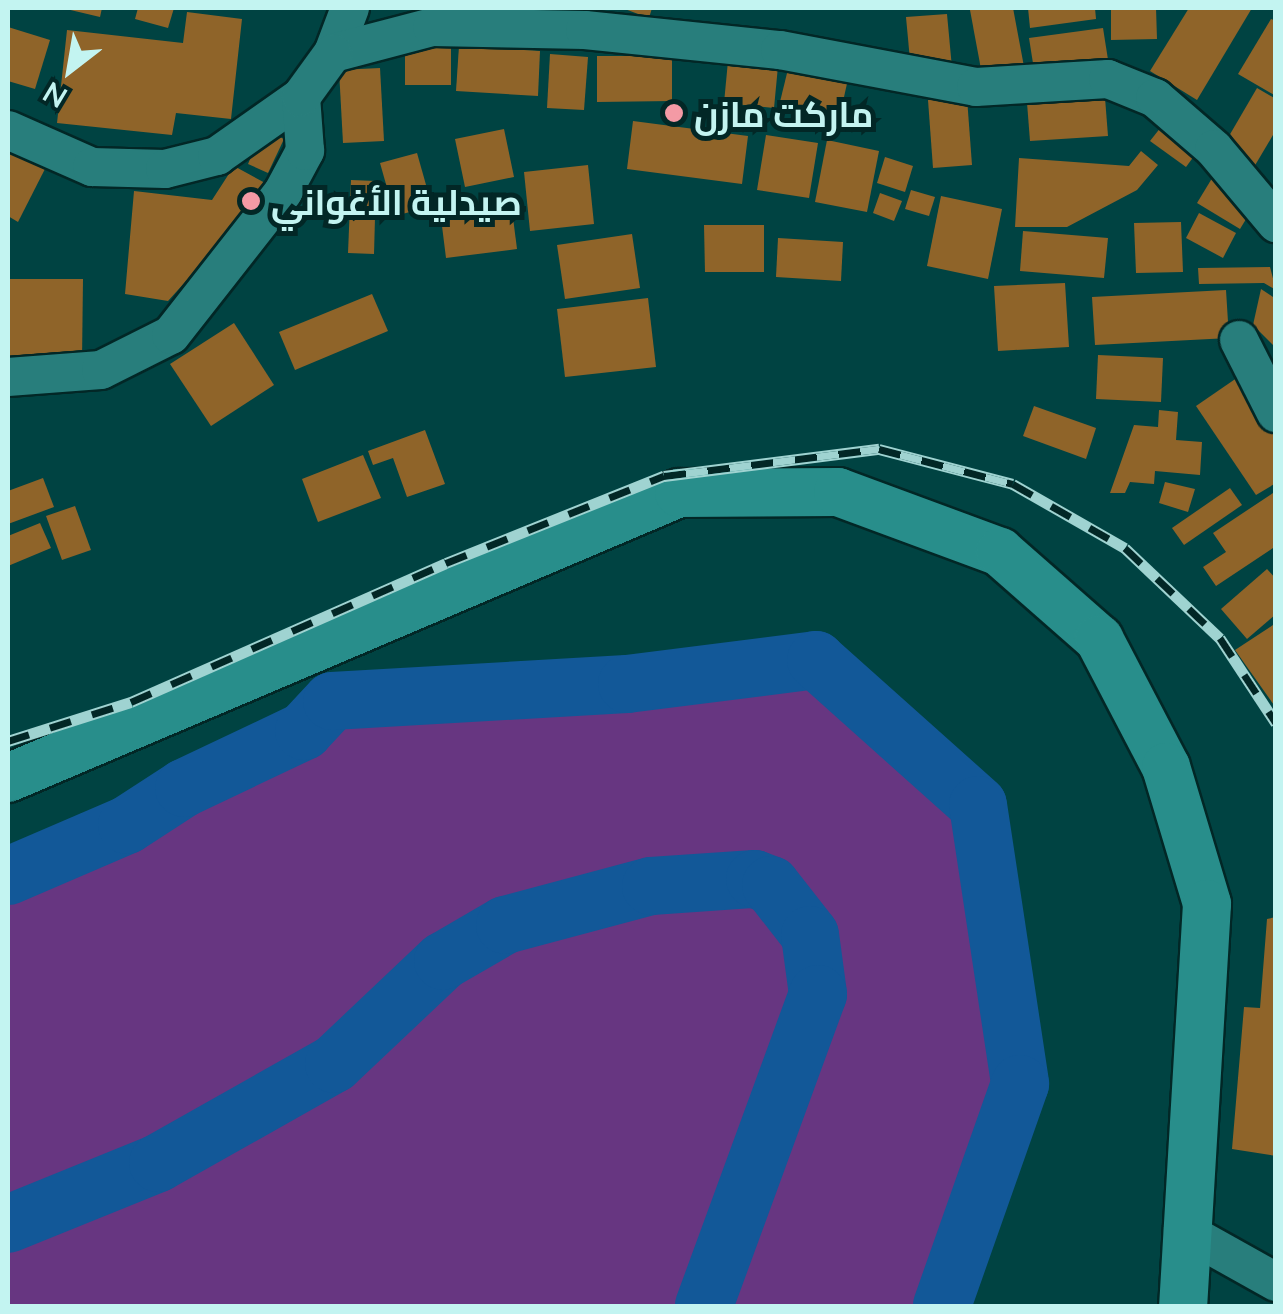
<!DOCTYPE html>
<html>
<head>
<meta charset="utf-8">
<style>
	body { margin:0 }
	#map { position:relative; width:1283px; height:1314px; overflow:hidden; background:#004342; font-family:Lato,Cairo,sans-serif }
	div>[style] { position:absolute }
	.green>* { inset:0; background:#673681 }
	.river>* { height:58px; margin:-29px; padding:0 29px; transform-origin:29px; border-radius:29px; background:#125898 }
	.building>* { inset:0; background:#8f6429 }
	.roads { filter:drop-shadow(2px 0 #022726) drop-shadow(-2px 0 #022726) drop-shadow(0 2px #022726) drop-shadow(0 -2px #022726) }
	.minor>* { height:38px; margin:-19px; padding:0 19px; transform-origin:19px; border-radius:19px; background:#287e7c }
	.major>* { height:48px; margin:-24px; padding:0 24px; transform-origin:24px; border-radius:24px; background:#288e8b }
	.rail>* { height:11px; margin-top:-5.5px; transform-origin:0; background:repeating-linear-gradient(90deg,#022726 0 22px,#9fd3d1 0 44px); box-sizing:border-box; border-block:2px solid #9fd3d1 }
	.dots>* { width:28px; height:28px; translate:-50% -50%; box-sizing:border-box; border:5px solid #022726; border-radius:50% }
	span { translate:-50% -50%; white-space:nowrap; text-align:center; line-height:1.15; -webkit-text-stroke:10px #022726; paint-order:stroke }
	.poi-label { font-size:35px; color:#c3f4f1; font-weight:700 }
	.left { translate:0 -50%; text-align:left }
	.frame { position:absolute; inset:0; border:10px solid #c3f4f1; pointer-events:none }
	.north { position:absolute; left:20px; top:20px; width:100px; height:100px; -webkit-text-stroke:8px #022726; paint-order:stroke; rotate:211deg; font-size:28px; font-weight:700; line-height:40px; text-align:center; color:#c3f4f1 }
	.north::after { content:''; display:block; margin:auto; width:35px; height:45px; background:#c3f4f1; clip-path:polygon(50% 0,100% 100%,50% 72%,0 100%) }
</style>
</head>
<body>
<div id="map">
	<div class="green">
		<i style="clip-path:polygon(evenodd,816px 660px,978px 805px,1020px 1084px,944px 1306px,8px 1306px,8px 872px,184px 788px,332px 701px,816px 660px,402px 1002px,371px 1036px,297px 1080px,297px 1079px,402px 1002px,816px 660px,265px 1098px,111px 1185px,11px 1217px,12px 1216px,265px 1098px)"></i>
	</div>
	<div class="river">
		<i style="left:8px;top:876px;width:129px;rotate:-23.2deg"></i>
		<i style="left:127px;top:825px;width:68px;rotate:-33deg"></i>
		<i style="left:184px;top:788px;width:133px;rotate:-25.4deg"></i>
		<i style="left:304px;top:731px;width:41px;rotate:-47deg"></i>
		<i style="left:332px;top:701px;width:295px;rotate:-3.3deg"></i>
		<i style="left:627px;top:684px;width:191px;rotate:-7.2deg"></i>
		<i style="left:816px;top:660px;width:217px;rotate:41.8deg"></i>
		<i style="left:978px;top:805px;width:282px;rotate:81.4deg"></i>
		<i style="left:1020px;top:1084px;width:235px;rotate:109.4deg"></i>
		<i style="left:8px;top:1224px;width:162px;rotate:-22.1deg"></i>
		<i style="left:158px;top:1163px;width:202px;rotate:-29.4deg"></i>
		<i style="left:334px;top:1064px;width:150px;rotate:-43.4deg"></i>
		<i style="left:443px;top:961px;width:72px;rotate:-30.1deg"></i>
		<i style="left:505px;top:925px;width:151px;rotate:-15deg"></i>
		<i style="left:651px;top:886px;width:104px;rotate:-3.9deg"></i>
		<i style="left:755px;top:879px;width:17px;rotate:21deg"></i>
		<i style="left:771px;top:885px;width:63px;rotate:52deg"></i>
		<i style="left:810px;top:935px;width:60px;rotate:82.3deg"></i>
		<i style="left:818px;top:994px;width:332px;rotate:110.1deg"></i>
	</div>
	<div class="building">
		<i style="clip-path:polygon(62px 8px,102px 8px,100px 17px)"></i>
		<i style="clip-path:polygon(138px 8px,174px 8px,168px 28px,135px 19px)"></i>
		<i style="clip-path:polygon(442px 8px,510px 8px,509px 18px)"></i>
		<i style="clip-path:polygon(622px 8px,652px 8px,649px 18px)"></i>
		<i style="clip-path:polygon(981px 8px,1013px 8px,1025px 72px,983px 80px,970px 10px)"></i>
		<i style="clip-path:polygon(1028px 8px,1095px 8px,1096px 19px,1030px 28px)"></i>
		<i style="clip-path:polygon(1111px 8px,1156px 8px,1157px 39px,1111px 40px)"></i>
		<i style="clip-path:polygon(1189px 8px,1252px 8px,1197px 100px,1150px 71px)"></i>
		<i style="clip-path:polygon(187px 12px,242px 19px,231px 119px,176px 113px,172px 135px,57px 123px,67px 30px,183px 43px)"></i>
		<i style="clip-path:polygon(947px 14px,952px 68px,911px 71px,906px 17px)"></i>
		<i style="clip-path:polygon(1271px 19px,1276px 21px,1276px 96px,1238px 74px)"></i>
		<i style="clip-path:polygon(8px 27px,50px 40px,35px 89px,8px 81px)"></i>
		<i style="clip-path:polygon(1103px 28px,1109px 66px,1035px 76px,1029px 38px)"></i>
		<i style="clip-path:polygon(405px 45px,451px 46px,451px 85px,405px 85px)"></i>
		<i style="clip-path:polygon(459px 46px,540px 51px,538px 96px,456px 91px)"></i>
		<i style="clip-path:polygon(550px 54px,588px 57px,584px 110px,547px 108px)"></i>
		<i style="clip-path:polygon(597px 56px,672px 56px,672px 101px,597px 102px)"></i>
		<i style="clip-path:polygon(728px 61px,778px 66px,774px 108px,724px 103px)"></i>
		<i style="clip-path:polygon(789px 65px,848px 79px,838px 124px,778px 110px)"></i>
		<i style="clip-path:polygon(380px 68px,384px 141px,343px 143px,339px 70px)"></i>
		<i style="clip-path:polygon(1104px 85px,1108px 136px,1030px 141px,1026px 90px)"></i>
		<i style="clip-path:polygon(1257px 88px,1276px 99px,1276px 130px,1254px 167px,1222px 148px)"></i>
		<i style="clip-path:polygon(967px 98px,972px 165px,933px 168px,928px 100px)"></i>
		<i style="clip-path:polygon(633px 121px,748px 136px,742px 184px,627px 169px)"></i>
		<i style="clip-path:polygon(1165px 122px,1200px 148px,1186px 167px,1150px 141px)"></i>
		<i style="clip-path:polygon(263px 129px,284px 139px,268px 173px,248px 164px)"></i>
		<i style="clip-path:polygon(504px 129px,514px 177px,465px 187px,455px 139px)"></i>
		<i style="clip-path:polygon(766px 135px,818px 143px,809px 198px,757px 190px)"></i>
		<i style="clip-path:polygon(827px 140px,879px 151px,867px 212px,815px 202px)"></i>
		<i style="clip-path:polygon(8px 143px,48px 163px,18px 222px,8px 216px)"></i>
		<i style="clip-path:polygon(1141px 151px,1158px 165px,1137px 190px,1067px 227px,1015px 227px,1019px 158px,1129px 166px)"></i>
		<i style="clip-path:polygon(417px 153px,432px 206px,395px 216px,380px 163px)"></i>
		<i style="clip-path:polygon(885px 157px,913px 166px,905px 192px,877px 183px)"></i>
		<i style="clip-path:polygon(588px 165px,594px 224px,530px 231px,524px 172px)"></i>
		<i style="clip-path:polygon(234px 166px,267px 184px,260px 199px,168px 301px,125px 294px,134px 191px,212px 200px)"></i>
		<i style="clip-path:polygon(1214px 175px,1257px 201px,1240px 229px,1197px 203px)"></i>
		<i style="clip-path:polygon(351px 180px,376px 181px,374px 254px,348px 253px)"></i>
		<i style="clip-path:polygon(911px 190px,935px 197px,929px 216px,905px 209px)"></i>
		<i style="clip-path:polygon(880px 193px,902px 201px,894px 221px,873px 213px)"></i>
		<i style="clip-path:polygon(941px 196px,1002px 209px,988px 279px,927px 266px)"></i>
		<i style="clip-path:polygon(511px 202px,517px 249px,446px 258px,440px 210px)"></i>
		<i style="clip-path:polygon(1199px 213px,1236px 233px,1223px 258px,1186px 238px)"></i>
		<i style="clip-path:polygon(1181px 222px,1183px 272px,1136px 273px,1134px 223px)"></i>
		<i style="clip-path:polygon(704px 225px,764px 225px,764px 272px,705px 272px)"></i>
		<i style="clip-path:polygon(1023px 231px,1108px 238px,1104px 278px,1020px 271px)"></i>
		<i style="clip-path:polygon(632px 234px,640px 288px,565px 299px,557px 245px)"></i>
		<i style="clip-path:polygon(778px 238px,843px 242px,841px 281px,776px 277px)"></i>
		<i style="clip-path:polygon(1270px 267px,1276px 290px,1264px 283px,1199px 284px,1198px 268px)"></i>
		<i style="clip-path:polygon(8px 279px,83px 279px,82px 360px,8px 360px)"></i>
		<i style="clip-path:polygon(1065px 283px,1069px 347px,998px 351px,994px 286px)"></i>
		<i style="clip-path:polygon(1261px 289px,1276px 299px,1276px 348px,1253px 325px)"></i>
		<i style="clip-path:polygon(1226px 290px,1229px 338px,1095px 345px,1092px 297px)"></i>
		<i style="clip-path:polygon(372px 294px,388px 331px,295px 370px,279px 332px)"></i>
		<i style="clip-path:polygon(648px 298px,656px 367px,565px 377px,557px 309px)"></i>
		<i style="clip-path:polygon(234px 323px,274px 385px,211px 426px,170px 364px)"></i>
		<i style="clip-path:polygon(1098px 355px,1163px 358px,1161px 402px,1096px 399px)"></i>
		<i style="clip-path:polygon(1244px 373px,1276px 420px,1276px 483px,1256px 495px,1196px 406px)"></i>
		<i style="clip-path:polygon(1034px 406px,1096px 428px,1086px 459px,1023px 436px)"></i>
		<i style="clip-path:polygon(1159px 410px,1178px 412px,1176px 440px,1202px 442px,1200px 475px,1155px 471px,1154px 484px,1130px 482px,1125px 493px,1110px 493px,1134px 425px,1158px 427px)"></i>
		<i style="clip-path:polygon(425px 430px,445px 484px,407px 497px,393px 458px,373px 465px,368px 451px)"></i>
		<i style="clip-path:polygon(363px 455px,381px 498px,318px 522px,302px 479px)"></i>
		<i style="clip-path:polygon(43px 478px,54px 507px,8px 524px,8px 491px)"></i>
		<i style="clip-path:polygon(1165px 482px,1195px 489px,1188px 512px,1159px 503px)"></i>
		<i style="clip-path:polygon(1230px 488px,1242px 505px,1184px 545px,1172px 528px)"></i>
		<i style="clip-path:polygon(1276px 491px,1276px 546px,1216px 586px,1203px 567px,1226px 552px,1213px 533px)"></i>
		<i style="clip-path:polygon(75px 506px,91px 550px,62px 560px,46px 516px)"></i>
		<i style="clip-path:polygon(40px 523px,51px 548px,8px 566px,8px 536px)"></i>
		<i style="clip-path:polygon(1267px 569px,1276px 579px,1276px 614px,1247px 639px,1221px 609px)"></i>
		<i style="clip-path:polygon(1276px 623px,1276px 708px,1235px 650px)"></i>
		<i style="clip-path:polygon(1276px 917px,1276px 1156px,1232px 1149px,1244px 1007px,1260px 1008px,1267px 919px)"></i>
	</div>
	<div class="roads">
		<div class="minor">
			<i style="left:350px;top:8px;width:48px;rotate:110.7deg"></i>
			<i style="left:333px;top:53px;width:102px;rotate:-14.7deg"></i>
			<i style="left:432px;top:27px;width:153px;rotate:1.1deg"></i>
			<i style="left:585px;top:30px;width:196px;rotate:5.9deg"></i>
			<i style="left:780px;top:50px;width:199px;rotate:10.7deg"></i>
			<i style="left:976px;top:87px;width:132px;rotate:-3.5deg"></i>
			<i style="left:1108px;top:79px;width:51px;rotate:22deg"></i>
			<i style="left:1155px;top:98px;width:78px;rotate:40.8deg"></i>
			<i style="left:1214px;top:149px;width:97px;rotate:50deg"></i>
			<i style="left:8px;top:130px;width:92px;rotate:23.8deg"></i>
			<i style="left:92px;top:167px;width:73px;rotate:1.6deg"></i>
			<i style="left:165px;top:169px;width:54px;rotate:-14deg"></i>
			<i style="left:217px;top:156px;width:103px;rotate:-35.1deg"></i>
			<i style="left:1239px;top:340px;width:82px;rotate:63.1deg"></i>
			<i style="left:8px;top:377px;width:93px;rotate:-4.3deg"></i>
			<i style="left:101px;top:370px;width:78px;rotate:-26.6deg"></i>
			<i style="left:171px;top:335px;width:182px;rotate:-51.9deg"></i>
			<i style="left:283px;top:192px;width:47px;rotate:-61.8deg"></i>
			<i style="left:305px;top:151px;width:54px;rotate:-94.2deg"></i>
			<i style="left:301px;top:97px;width:54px;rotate:-54deg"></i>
			<i style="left:1183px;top:1230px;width:107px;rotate:29.2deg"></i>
		</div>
		<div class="major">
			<i style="left:8px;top:778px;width:729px;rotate:-23.01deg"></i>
			<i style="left:679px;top:493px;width:159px;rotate:-0.4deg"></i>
			<i style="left:838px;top:492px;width:173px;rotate:20.3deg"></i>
			<i style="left:1000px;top:552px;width:132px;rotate:41.3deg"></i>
			<i style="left:1099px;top:639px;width:144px;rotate:62.4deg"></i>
			<i style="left:1166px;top:767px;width:143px;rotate:73.3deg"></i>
			<i style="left:1207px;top:904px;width:403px;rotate:93.4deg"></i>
		</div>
	</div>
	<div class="rail">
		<i style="left:8px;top:741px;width:129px;rotate:-17.6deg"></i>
		<i style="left:131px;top:702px;width:344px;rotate:-23.8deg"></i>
		<i style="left:446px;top:563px;width:235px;rotate:-21.8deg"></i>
		<i style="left:664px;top:476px;width:217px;rotate:-7.2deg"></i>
		<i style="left:879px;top:449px;width:138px;rotate:14.6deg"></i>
		<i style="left:1013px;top:484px;width:129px;rotate:29.7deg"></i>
		<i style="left:1125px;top:548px;width:131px;rotate:43.5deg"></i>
		<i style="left:1220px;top:638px;width:102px;rotate:56.6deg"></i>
	</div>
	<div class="dots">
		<i style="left:674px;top:113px;background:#f49aa5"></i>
		<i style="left:251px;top:201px;background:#f49aa5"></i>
	</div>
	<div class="poi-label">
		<span class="left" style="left:694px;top:113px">ماركت مازن</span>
		<span class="left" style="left:271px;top:201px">صيدلية الأغواني</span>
	</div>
	<div class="frame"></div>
	<div class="north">N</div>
</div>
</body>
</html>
